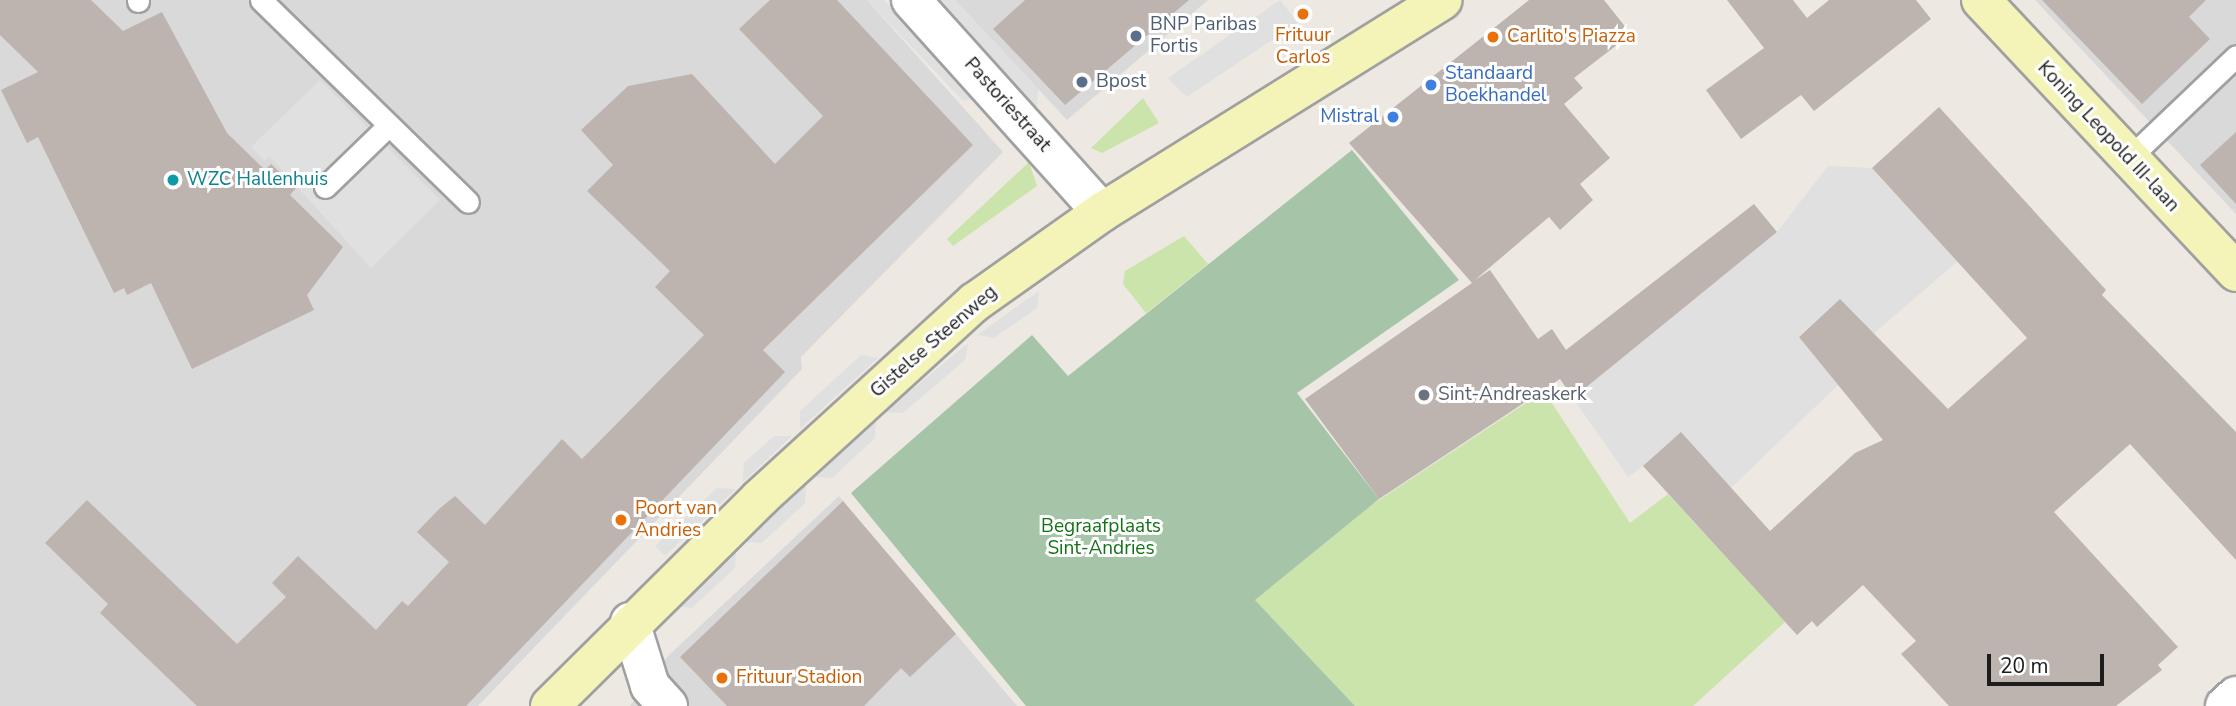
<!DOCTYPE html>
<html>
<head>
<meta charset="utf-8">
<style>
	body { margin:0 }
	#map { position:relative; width:2236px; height:706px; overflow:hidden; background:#ede9e2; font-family:"Nunito Sans",sans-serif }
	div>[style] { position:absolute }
	.residential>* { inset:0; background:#dad9d9 }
	.grass>* { inset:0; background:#cae4ab }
	.cemetery>* { inset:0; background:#a5c4a8 }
	.parking>* { inset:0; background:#e0e0e0 }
	.building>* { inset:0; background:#bdb4af }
	.roads { filter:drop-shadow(2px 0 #a0a0a0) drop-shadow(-2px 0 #a0a0a0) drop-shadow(0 2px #a0a0a0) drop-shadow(0 -2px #a0a0a0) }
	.lane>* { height:21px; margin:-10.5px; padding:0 10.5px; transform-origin:10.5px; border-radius:10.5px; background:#fff }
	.street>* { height:38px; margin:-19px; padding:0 19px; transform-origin:19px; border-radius:19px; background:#fff }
	.secondary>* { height:38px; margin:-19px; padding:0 19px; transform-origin:19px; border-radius:19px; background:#f4f4b8 }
	.dots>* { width:19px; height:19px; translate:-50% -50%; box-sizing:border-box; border:4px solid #fff; border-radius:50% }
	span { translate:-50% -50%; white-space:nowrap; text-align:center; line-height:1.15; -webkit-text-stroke:6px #fff; paint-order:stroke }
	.service-label { font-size:19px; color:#4e5e75 }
	.left { translate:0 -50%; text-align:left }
	.food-label { font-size:19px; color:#c56008 }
	.shop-label { font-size:19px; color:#366cbe }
	.right { translate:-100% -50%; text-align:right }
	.street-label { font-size:19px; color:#1c1c1c }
	.culture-label { font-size:19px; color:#0d838f }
	.worship-label { font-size:19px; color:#5b616d }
	.park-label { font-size:19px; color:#137116 }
	.scale { position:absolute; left:1987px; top:654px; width:117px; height:32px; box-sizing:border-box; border:4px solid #1c1c1c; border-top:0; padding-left:9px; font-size:21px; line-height:24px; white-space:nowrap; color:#1c1c1c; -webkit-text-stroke:5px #fff; paint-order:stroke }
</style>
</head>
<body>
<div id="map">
	<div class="residential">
		<i style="clip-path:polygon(0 0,867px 0,1003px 152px,801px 357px,802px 369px,478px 706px,0 706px)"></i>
		<i style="clip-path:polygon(955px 0,1208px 0,1067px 120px)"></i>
		<i style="clip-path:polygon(2035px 0,2236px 0,2236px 214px)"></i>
		<i style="clip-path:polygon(839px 496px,1017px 706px,630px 706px,668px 656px)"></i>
	</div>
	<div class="grass">
		<i style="clip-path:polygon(1143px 98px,1159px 123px,1102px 153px,1091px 148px)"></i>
		<i style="clip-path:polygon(1029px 162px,1037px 186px,953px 246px,947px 239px)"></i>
		<i style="clip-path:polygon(1184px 236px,1208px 264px,1146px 313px,1123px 284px,1125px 271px)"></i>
		<i style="clip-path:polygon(1544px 391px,1630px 523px,1668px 494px,1785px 622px,1693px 706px,1355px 706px,1255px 600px,1370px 506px)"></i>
	</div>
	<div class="cemetery">
		<i style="clip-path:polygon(1352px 150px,1459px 280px,1297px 393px,1379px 499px,1255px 600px,1355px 706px,1026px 706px,851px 493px,1032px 335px,1068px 376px)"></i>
	</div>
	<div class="parking">
		<i style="clip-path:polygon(867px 0,884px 0,977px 100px,962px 100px)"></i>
		<i style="clip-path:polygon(937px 0,955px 0,1038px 89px,1037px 107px)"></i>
		<i style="clip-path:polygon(1280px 0,1298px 23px,1187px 97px,1168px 78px)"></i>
		<i style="clip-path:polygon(320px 80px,440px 200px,371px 268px,269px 156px,265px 161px,251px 147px)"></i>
		<i style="clip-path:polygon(1828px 166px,1872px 168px,1958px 261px,1872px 335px,1840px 299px,1799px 336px,1841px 382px,1731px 488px,1643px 466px,1628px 477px,1573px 398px,1777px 232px)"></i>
		<i style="clip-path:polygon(1039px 291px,1037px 308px,994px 338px,977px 335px)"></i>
		<i style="clip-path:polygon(968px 343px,965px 360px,903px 413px,885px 412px)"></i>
		<i style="clip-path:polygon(861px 355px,878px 358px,800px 429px,800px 411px)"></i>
		<i style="clip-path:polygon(876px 420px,875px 438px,832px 478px,814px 477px)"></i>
		<i style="clip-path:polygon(774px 436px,792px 436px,743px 482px,744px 463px)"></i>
		<i style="clip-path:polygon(806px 485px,805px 503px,762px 543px,744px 542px)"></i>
		<i style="clip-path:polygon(717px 488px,736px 489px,665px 556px,655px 546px)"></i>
		<i style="clip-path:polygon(736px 549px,735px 568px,692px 608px,675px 606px)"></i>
	</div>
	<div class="building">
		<i style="clip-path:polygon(0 0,91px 0,123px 31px,162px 12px,227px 133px,265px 170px,271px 164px,296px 188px,290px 195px,343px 247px,307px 295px,314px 310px,192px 369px,151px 283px,127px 295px,124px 288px,114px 293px,38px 137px,27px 143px,1px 90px,38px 72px,0 35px)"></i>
		<i style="clip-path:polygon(770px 0,837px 0,973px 145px,763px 350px,785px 372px,466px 706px,197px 706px,100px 613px,108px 604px,45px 543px,87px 500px,237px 644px,286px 597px,272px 583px,298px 556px,376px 630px,402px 601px,408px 606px,449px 562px,417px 532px,439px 509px,455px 496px,485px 525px,562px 439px,582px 459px,704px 335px,655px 287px,670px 271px,587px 191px,613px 165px,581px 130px,628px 86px,692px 74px,775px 164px,823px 116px,739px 29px)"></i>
		<i style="clip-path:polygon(1025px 0,1189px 0,1065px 105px,993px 29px)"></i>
		<i style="clip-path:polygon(1529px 0,1604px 0,1631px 34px,1574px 78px,1583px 88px,1564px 104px,1610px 158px,1580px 184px,1593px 200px,1560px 230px,1549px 217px,1475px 280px,1490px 270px,1538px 339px,1552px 329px,1566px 350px,1754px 204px,1777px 232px,1573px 398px,1560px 379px,1379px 499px,1305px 399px,1472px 283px,1349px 143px)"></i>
		<i style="clip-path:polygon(1727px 0,1793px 0,1807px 18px,1829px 0,1916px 0,1931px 19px,1814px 111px,1801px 95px,1741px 139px,1706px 90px,1764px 48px)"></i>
		<i style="clip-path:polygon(2042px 0,2206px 0,2189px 17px,2210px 39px,2142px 104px)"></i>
		<i style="clip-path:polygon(1939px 107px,2106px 290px,2102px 295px,2236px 432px,2236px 560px,2130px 444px,2054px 512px,2178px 647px,2158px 665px,2162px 670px,2116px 706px,1949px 706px,1901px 654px,1916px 641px,1863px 585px,1817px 627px,1812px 621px,1797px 635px,1643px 466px,1681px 432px,1770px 531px,1855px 453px,1883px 440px,1799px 337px,1840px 299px,1948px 409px,2027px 338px,1872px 168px)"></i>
		<i style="clip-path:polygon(2236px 132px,2236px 204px,2200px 165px)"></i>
		<i style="clip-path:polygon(843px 501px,956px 634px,910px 677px,901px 668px,864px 706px,727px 706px,680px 657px)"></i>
	</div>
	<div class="roads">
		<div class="lane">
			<i style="left:138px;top:0;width:1px;rotate:90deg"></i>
			<i style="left:261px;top:0;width:289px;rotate:44.3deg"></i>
			<i style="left:2128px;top:159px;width:149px;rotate:-43.6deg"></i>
			<i style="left:325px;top:187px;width:89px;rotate:-44.1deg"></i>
		</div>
		<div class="street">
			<i style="left:911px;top:0;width:285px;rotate:48deg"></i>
			<i style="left:630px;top:622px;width:67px;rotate:72.6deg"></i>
			<i style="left:650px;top:686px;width:27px;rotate:48deg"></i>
			<i style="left:2225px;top:706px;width:15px;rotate:-42deg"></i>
		</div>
		<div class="secondary">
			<i style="left:1981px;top:0;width:373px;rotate:46.8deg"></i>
			<i style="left:550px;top:706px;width:296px;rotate:-44.7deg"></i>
			<i style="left:760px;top:498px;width:291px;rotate:-42.4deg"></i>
			<i style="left:975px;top:302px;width:156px;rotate:-35.3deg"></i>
			<i style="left:1102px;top:212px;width:401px;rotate:-31.9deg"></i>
		</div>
	</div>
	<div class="dots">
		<i style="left:1303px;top:14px;background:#e8710a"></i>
		<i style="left:1136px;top:36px;background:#5c6f8a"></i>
		<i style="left:1493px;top:37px;background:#e8710a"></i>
		<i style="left:1082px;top:82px;background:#5c6f8a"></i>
		<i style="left:1431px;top:85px;background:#3f7fe0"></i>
		<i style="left:1393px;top:117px;background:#3f7fe0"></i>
		<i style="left:173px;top:180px;background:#0f9aa8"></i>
		<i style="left:1424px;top:395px;background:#6b7280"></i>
		<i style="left:621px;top:520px;background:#e8710a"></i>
		<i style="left:722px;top:678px;background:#e8710a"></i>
	</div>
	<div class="service-label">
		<span class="left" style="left:1150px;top:36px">BNP Paribas<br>Fortis</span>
		<span class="left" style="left:1096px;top:82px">Bpost</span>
	</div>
	<div class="food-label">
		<span style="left:1303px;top:47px">Frituur<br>Carlos</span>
		<span class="left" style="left:1507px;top:37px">Carlito's Piazza</span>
		<span class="left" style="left:635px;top:520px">Poort van<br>Andries</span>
		<span class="left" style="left:736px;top:678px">Frituur Stadion</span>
	</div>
	<div class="shop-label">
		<span class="left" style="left:1445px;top:85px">Standaard<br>Boekhandel</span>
		<span class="right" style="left:1379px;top:117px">Mistral</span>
	</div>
	<div class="street-label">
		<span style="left:1007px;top:105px;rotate:48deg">Pastoriestraat</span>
		<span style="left:2108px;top:137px;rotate:47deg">Koning Leopold III-laan</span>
		<span style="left:934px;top:342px;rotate:-41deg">Gistelse Steenweg</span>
	</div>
	<div class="culture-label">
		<span class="left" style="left:187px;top:180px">WZC Hallenhuis</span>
	</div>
	<div class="worship-label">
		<span class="left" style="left:1438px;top:395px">Sint-Andreaskerk</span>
	</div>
	<div class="park-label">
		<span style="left:1101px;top:538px">Begraafplaats<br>Sint-Andries</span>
	</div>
	<div class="scale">20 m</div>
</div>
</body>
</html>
